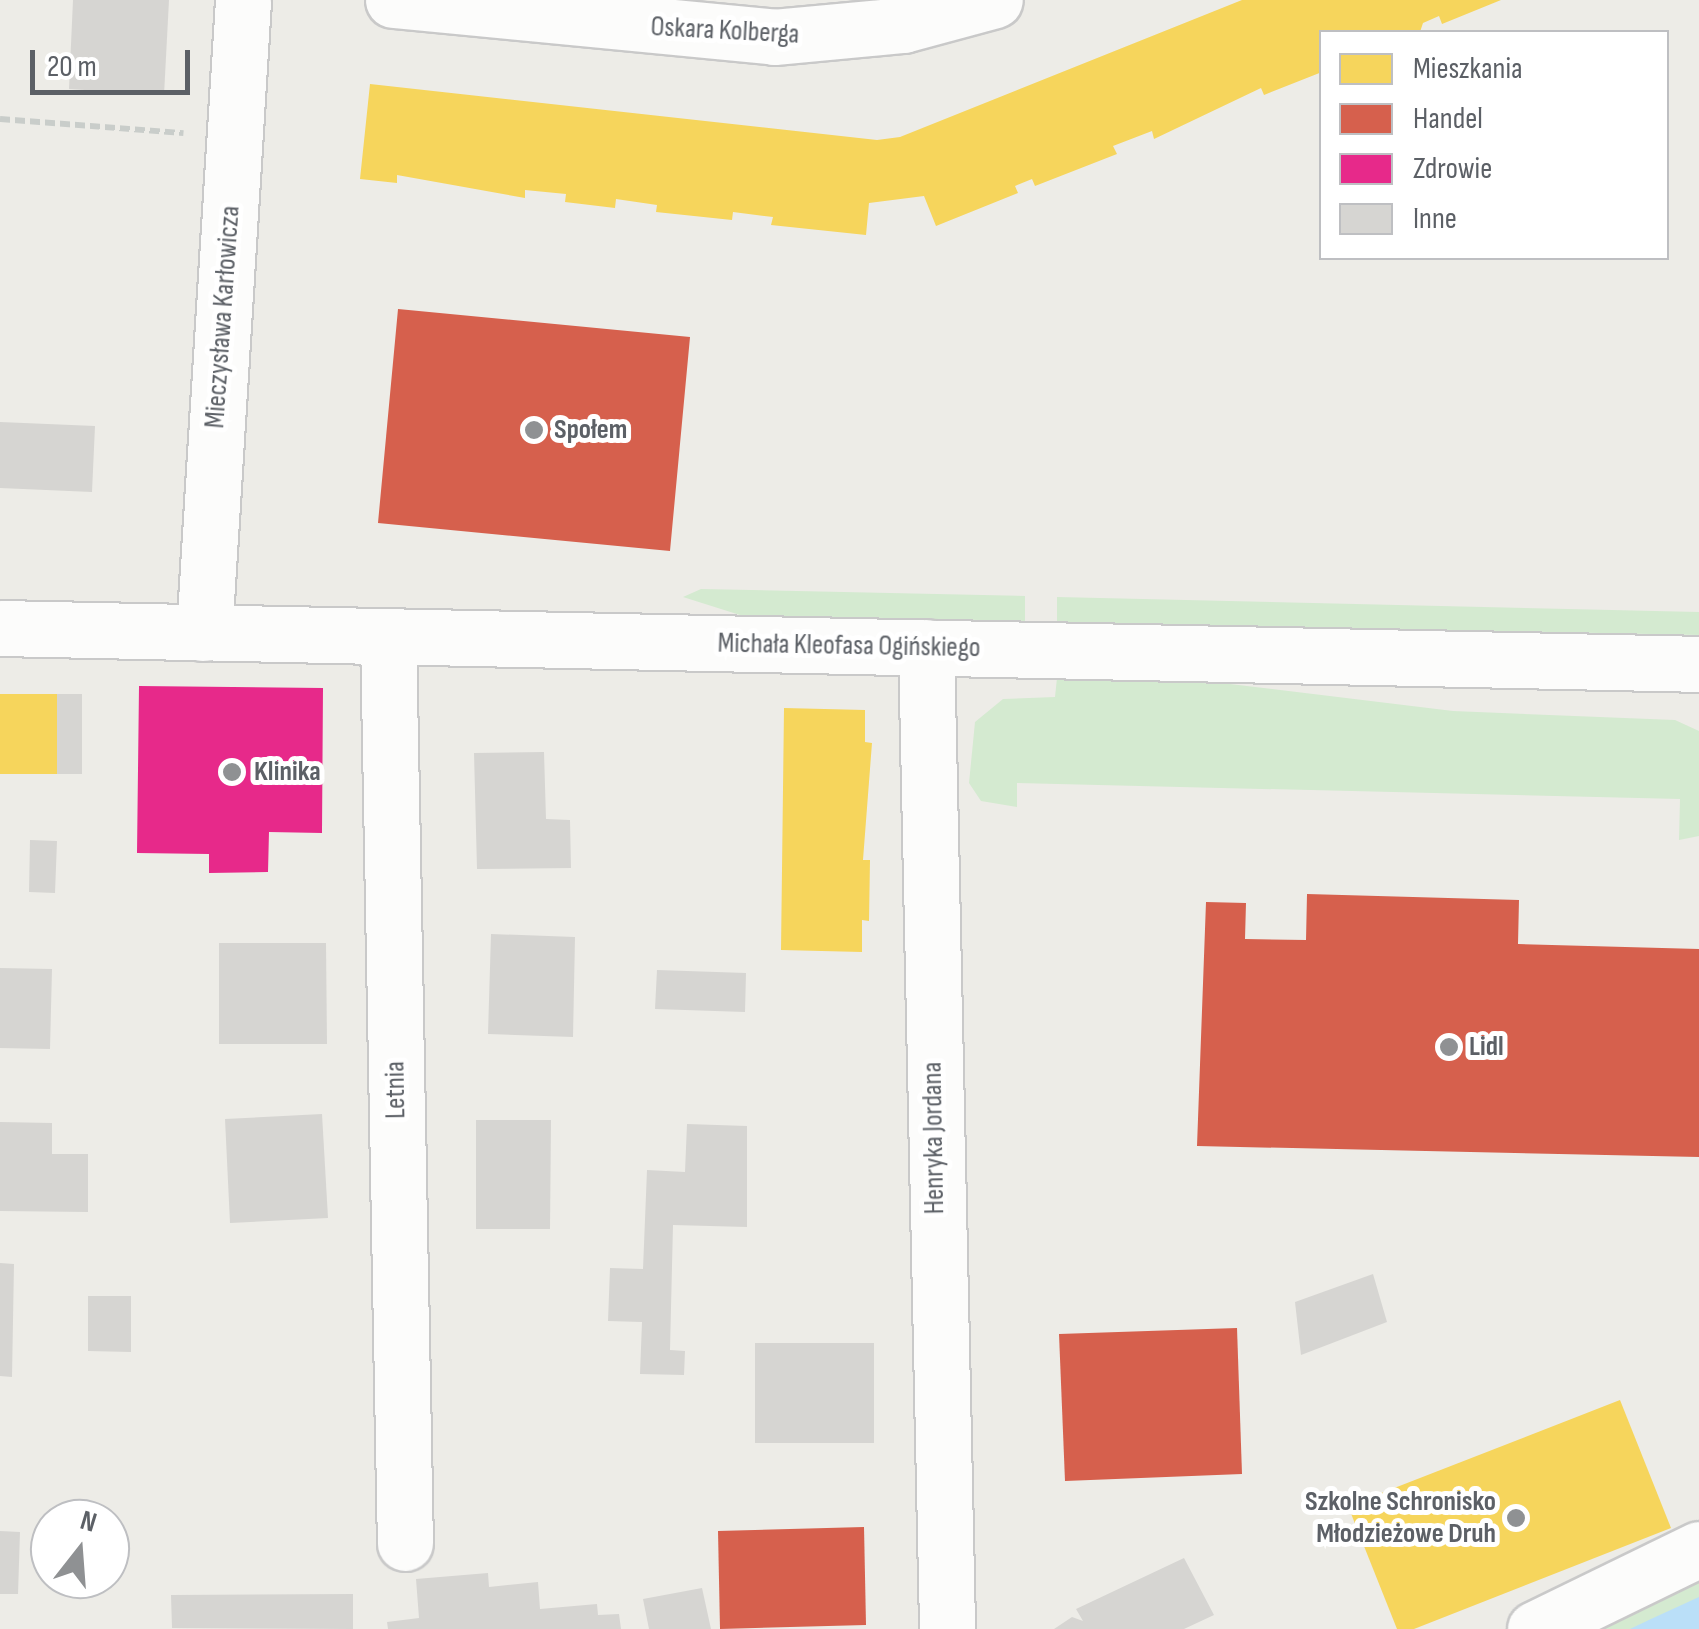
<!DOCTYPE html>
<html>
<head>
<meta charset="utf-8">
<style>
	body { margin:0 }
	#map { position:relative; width:1699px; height:1629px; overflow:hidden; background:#edece7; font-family:"Sofia Sans Condensed",sans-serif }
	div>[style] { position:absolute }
	.green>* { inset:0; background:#d4ead0 }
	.water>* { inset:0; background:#badff8 }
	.homes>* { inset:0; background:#f6d55c }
	.shops>* { inset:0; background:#d6604d }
	.health>* { inset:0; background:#e7298a }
	.building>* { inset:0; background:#d6d5d2 }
	.path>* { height:6px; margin-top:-3px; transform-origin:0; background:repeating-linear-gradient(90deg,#c9cdca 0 10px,transparent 0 15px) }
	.roads { filter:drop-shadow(2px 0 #c9c9c9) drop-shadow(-2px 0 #c9c9c9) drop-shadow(0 2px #c9c9c9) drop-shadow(0 -2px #c9c9c9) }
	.minor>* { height:55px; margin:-27.5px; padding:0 27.5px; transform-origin:27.5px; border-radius:27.5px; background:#fcfcfb }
	.tertiary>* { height:55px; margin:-27.5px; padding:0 27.5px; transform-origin:27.5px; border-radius:27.5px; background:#fcfcfb }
	.dots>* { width:28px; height:28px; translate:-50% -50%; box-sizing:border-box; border:5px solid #fff; border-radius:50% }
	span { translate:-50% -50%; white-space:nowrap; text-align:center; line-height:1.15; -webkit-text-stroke:10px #fff; paint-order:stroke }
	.street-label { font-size:28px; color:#5c6066 }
	.poi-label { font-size:28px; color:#5c6066; font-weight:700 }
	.left { translate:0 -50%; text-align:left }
	.right { translate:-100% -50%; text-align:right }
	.legend { position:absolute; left:1319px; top:30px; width:350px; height:230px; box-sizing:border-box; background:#fff; border:2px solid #bebfc2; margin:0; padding:12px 18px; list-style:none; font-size:30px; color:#5c6066 }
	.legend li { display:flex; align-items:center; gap:20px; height:50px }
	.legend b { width:50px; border:2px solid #bebfc2 }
	.north { position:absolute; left:30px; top:1499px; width:100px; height:100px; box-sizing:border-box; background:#fff; border:2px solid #bebfc2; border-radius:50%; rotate:17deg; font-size:28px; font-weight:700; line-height:40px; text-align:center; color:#5c6066 }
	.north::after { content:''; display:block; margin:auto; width:35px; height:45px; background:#8f9193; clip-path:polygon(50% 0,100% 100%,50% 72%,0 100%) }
	.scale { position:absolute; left:30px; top:50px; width:160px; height:45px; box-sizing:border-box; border:5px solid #5c6066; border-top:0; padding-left:12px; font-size:30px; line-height:35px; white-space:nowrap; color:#5c6066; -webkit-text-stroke:8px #fff; paint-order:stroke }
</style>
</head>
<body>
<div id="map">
	<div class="green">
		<i style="clip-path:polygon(701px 589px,1025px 596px,1025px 621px,740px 615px,683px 597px)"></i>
		<i style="clip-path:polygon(1057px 597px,1699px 612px,1699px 635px,1057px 622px)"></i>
		<i style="clip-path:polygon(1057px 678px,1230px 684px,1453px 711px,1675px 720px,1699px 731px,1699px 836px,1679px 840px,1680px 799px,1017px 783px,1017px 807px,981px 801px,969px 783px,975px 722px,1003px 699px,1055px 697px)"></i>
		<i style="clip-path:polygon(1699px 1575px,1699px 1629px,1587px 1629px)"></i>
	</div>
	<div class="water">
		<i style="clip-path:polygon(1699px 1597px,1699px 1629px,1630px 1629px,1651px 1619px)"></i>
	</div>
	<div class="homes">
		<i style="clip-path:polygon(1242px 0,1501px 0,1442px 24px,1439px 16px,1423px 23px,1420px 32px,1322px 32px,1322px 72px,1264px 95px,1261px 88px,1154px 139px,1152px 131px,1113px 146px,1117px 154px,1035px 186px,1032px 179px,1015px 186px,1018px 193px,936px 226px,924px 196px,869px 203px,866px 235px,771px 225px,773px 217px,733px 212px,732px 220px,656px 212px,657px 205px,616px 199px,615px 208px,565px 202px,566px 194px,525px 190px,525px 198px,397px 175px,397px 183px,360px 179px,370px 84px,877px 140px,900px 137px)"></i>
		<i style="clip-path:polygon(0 694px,57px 694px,57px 774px,0 774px)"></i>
		<i style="clip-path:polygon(784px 708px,865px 710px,865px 742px,872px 743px,863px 860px,870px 860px,869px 921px,862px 920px,862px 952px,781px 950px)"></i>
		<i style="clip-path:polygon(1620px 1400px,1671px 1528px,1414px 1629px,1397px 1629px,1348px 1506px)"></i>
	</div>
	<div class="shops">
		<i style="clip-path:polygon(398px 309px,690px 337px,670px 551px,378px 523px)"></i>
		<i style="clip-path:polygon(1307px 894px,1519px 900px,1518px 944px,1699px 949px,1699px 1157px,1197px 1146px,1206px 902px,1246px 903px,1245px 939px,1306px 940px)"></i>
		<i style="clip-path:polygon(1237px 1328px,1242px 1474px,1065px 1481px,1059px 1334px)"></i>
		<i style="clip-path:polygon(864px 1527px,866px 1625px,720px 1629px,718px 1531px)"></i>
	</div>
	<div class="health">
		<i style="clip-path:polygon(139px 686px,323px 688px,322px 833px,269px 832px,268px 872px,209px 873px,209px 854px,137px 853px)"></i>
	</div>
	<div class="building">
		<i style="clip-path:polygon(73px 0,169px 0,164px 95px,69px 89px)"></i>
		<i style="clip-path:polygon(0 422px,95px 426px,92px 492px,0 488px)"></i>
		<i style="clip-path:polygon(57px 694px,82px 694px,82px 774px,57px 774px)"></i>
		<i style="clip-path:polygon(544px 752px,546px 819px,570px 820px,571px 868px,477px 869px,474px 753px)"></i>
		<i style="clip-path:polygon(30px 840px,57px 841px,55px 893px,29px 892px)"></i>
		<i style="clip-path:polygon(491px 934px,575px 937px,573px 1037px,488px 1034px)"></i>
		<i style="clip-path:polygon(219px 943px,326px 943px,327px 1044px,219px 1044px)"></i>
		<i style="clip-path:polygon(0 968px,52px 969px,50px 1049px,0 1048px)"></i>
		<i style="clip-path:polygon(657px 970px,746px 973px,745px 1012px,655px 1009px)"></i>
		<i style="clip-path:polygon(322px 1114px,328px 1218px,230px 1223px,225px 1119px)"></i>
		<i style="clip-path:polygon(476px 1120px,551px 1120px,550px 1229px,476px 1229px)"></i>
		<i style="clip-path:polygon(0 1122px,52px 1123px,52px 1154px,88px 1154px,88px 1212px,0 1211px)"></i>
		<i style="clip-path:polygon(687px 1124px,747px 1126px,747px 1227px,673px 1225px,670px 1350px,685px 1351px,684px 1375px,640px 1374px,642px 1322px,608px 1321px,610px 1268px,643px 1269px,647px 1170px,685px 1172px)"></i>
		<i style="clip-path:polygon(0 1263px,14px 1264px,12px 1377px,0 1376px)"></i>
		<i style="clip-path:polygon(1373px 1274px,1387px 1322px,1301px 1355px,1295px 1302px)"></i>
		<i style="clip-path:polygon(88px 1296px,131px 1296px,131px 1352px,88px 1351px)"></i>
		<i style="clip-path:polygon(755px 1343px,874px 1343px,874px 1443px,755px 1443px)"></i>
		<i style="clip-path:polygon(0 1531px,20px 1532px,18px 1594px,0 1594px)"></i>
		<i style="clip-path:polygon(1184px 1558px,1214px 1615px,1184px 1629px,1054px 1629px,1072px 1617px,1083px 1621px,1076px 1609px)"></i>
		<i style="clip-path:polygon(488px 1573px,489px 1587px,538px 1582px,540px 1609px,597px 1604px,598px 1615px,619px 1614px,621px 1629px,388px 1629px,387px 1622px,419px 1618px,416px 1579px)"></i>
		<i style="clip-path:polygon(702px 1588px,711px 1629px,649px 1629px,643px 1599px)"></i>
		<i style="clip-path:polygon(353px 1594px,353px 1629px,172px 1628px,171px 1595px)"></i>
	</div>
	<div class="path">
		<i style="left:0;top:119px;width:184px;rotate:4.4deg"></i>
	</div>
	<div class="roads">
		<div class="minor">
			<i style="left:393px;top:0;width:383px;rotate:5.5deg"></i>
			<i style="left:774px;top:37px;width:130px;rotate:-5.3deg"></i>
			<i style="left:903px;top:25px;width:95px;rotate:-15.2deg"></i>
			<i style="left:204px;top:633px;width:634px;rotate:-86.47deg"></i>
			<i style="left:388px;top:637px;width:906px;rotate:88.93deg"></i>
			<i style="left:926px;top:647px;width:982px;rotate:88.77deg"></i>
			<i style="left:1535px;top:1629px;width:182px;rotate:-26deg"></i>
		</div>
		<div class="tertiary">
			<i style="left:0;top:628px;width:1699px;rotate:1.21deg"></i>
		</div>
	</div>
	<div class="dots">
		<i style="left:534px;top:430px;background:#8f9193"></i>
		<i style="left:232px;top:772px;background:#8f9193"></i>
		<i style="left:1449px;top:1047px;background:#8f9193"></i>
		<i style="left:1516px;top:1518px;background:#8f9193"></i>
	</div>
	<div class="street-label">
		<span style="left:725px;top:31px;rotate:3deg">Oskara Kolberga</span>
		<span style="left:223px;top:317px;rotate:-86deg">Mieczysława Karłowicza</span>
		<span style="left:849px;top:646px;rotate:1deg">Michała Kleofasa Ogińskiego</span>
		<span style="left:396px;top:1090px;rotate:-91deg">Letnia</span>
		<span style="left:934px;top:1138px;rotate:-91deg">Henryka Jordana</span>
	</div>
	<div class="poi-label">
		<span class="left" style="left:554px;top:430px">Społem</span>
		<span class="left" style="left:254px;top:772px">Klinika</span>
		<span class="left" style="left:1469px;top:1047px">Lidl</span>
		<span class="right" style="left:1496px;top:1518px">Szkolne Schronisko<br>Młodzieżowe Druh</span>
	</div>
	<ul class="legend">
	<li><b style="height:28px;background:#f6d55c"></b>Mieszkania</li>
	<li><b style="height:28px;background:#d6604d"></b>Handel</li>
	<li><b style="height:28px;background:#e7298a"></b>Zdrowie</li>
	<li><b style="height:28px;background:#d6d5d2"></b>Inne</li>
	</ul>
	<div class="north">N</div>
	<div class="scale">20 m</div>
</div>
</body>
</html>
